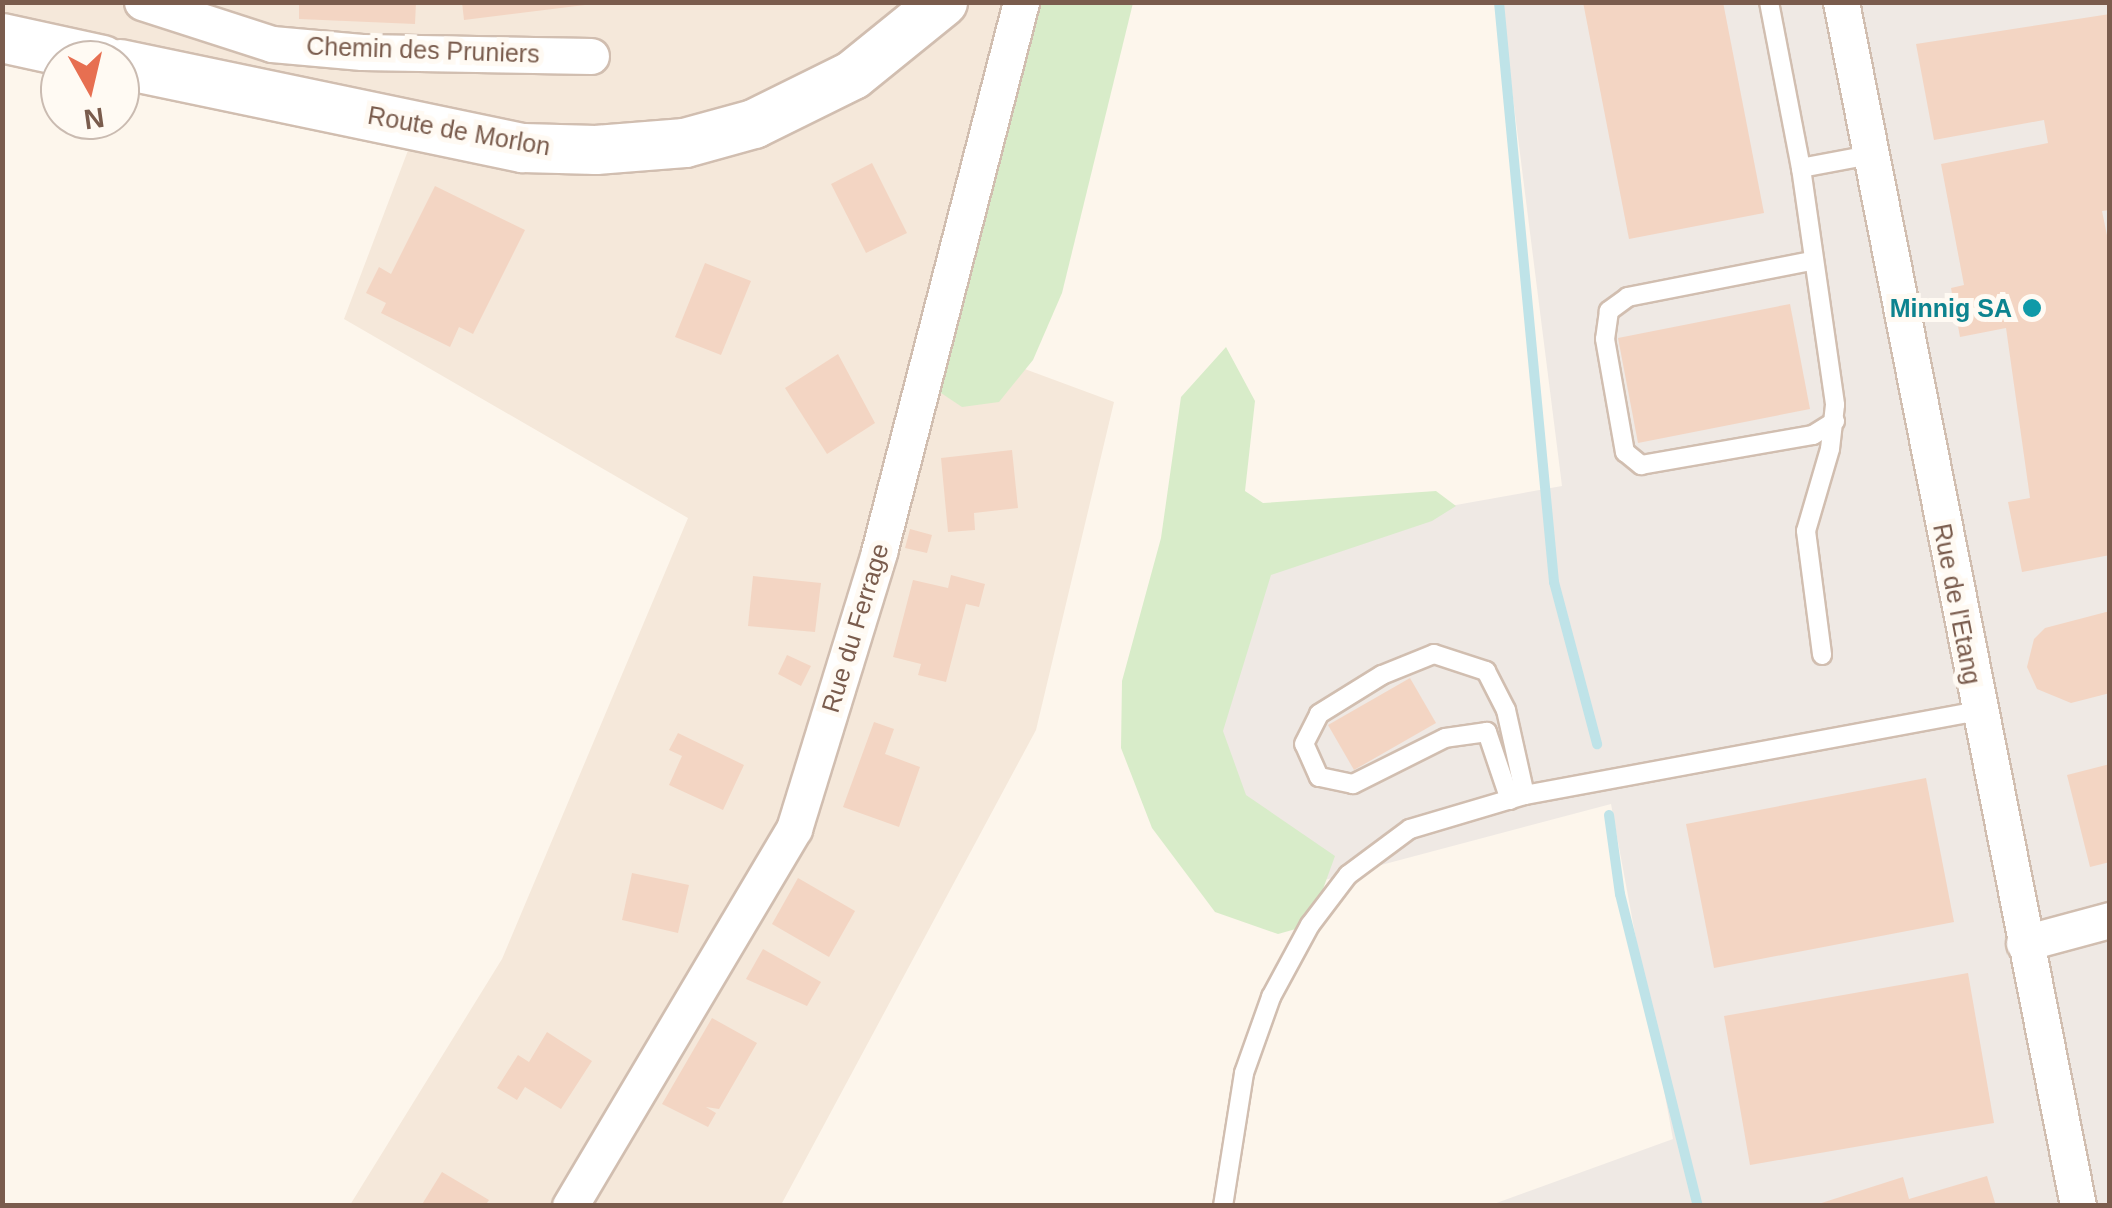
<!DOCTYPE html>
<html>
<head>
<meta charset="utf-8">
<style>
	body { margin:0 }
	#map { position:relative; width:2112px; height:1208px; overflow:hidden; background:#fdf6ec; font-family:Helvetica,sans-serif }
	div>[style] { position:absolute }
	.residential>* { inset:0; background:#f5e8da }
	.industrial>* { inset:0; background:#efe9e4 }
	.green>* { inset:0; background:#d8ecc9 }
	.stream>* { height:10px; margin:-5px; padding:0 5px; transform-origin:5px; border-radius:5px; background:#bfe3e8 }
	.building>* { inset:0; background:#f3d5c3 }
	.roads { filter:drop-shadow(2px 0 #d1beb0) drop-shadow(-2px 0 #d1beb0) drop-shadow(0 2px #d1beb0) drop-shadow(0 -2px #d1beb0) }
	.lane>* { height:18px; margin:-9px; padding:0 9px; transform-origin:9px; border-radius:9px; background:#fff }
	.street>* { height:35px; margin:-17.5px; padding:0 17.5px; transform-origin:17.5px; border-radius:17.5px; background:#fff }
	.secondary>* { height:48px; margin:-24px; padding:0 24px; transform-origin:24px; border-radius:24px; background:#fff }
	.dots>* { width:28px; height:28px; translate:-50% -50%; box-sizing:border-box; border:5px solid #fffaf3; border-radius:50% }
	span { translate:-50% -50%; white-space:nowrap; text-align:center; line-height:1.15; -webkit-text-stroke:10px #fffaf3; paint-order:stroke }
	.street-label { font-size:25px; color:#7a5c4d }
	.culture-label { font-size:25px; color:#0d838f; font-weight:700 }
	.right { translate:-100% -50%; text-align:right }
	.frame { position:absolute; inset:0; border:5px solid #7a5c4d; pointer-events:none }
	.north { position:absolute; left:40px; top:40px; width:100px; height:100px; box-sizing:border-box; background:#fffaf3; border:2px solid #cabbb1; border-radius:50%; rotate:172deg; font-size:28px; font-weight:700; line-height:40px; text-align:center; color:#7a5c4d }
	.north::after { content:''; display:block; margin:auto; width:35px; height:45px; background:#e76f51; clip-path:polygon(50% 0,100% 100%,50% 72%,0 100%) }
</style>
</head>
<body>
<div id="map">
	<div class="residential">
		<i style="clip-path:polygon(2px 3px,1013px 3px,936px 336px,1114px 402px,1036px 730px,781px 1205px,350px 1205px,502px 959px,688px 518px,344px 319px,426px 103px,3px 18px)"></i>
	</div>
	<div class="industrial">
		<i style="clip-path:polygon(1501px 3px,2109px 3px,2109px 1205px,1491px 1205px,1673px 1139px,1611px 804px,1249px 900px,1166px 757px,1238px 544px,1562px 486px)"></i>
	</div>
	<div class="green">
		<i style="clip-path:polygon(1029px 3px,1133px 3px,1062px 293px,1033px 360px,999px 402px,962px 407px,935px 389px)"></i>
		<i style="clip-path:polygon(1226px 347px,1255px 401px,1245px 491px,1263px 503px,1436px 491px,1456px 506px,1432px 521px,1271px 575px,1223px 731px,1246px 795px,1335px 856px,1310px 925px,1278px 934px,1215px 912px,1152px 828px,1121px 748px,1122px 681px,1161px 538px,1181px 397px)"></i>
	</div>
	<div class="stream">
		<i style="left:1499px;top:2px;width:583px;rotate:84.58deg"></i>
		<i style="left:1554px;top:582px;width:168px;rotate:75.1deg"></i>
		<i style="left:1609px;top:815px;width:80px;rotate:82.1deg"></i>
		<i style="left:1620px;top:894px;width:322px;rotate:76deg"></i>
	</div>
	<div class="building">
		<i style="clip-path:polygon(299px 2px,416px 2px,415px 24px,299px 19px)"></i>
		<i style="clip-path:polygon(462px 2px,584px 2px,585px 5px,464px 20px)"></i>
		<i style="clip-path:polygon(1583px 2px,1723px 2px,1764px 213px,1629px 239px)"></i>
		<i style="clip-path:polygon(2110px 14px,2110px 210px,2102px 211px,2110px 250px,2110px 555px,2022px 572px,2008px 502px,2030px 498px,2006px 328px,1960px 337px,1951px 288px,1964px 285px,1941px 164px,2048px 143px,2044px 120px,1934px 140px,1916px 44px)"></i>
		<i style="clip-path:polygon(872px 163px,907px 233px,866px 253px,831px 184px)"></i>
		<i style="clip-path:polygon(435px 186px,525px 230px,473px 334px,459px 327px,450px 347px,381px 313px,386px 303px,366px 293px,379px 267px,391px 274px)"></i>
		<i style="clip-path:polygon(705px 263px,751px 281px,721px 355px,675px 337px)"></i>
		<i style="clip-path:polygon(1790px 304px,1810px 409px,1638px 443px,1618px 338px)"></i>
		<i style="clip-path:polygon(838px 354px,875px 423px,827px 454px,785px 388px)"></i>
		<i style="clip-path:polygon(1012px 450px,1018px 508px,974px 513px,975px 530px,948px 532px,941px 458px)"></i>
		<i style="clip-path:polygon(910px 529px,932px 535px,927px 553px,905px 548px)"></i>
		<i style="clip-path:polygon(951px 575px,985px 584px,979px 607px,966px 604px,946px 682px,918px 675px,921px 664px,893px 657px,913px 580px,948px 588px)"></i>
		<i style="clip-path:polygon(753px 576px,821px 583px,815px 632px,748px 626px)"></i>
		<i style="clip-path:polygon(2110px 611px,2110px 693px,2071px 703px,2037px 689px,2027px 667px,2034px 639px,2045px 628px)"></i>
		<i style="clip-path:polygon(787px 655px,811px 666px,801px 686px,778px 674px)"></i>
		<i style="clip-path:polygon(1410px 678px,1436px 723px,1354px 770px,1328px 725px)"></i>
		<i style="clip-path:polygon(874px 722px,894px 729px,885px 754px,920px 767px,899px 827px,843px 807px)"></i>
		<i style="clip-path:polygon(678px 733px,744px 765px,723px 810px,669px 785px,682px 756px,669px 750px)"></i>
		<i style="clip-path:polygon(2110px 764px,2110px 862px,2090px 867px,2067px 775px)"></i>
		<i style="clip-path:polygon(1926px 778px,1954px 922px,1714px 968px,1686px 824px)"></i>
		<i style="clip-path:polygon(632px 873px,689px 885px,678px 933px,622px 920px)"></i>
		<i style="clip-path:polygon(798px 878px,855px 911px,829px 957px,772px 924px)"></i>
		<i style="clip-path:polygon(763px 949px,821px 982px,807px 1006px,746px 979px)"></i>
		<i style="clip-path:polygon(1968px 973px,1994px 1123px,1750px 1165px,1724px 1016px)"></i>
		<i style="clip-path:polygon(712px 1018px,757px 1043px,719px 1109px,706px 1107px,716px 1113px,708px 1127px,662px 1104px)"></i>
		<i style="clip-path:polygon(547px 1032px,592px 1061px,561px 1109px,525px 1087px,517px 1100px,497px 1088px,518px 1055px,529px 1062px)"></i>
		<i style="clip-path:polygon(442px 1172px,489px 1200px,485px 1206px,421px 1206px)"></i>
		<i style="clip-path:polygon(1987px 1176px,1996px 1206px,1812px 1206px,1903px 1177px,1909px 1199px)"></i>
	</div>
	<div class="roads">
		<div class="lane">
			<i style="left:1769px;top:2px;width:169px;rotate:79.1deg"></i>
			<i style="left:1801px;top:168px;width:239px;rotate:81.8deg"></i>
			<i style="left:1835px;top:405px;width:44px;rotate:96.5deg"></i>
			<i style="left:1830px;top:449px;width:85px;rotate:106.3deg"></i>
			<i style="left:1806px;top:531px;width:125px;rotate:82.6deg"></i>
			<i style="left:1801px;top:168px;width:70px;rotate:-10.7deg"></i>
			<i style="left:1811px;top:261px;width:187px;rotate:168.9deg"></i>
			<i style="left:1628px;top:297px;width:24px;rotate:144deg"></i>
			<i style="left:1609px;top:311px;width:28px;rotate:98deg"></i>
			<i style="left:1605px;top:339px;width:115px;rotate:80deg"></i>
			<i style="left:1625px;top:452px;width:21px;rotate:39deg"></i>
			<i style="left:1641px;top:465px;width:175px;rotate:-9.9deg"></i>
			<i style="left:1813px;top:435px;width:26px;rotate:-32deg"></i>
			<i style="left:1510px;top:800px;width:72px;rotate:-108.7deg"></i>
			<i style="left:1487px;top:732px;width:42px;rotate:171.9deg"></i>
			<i style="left:1445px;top:738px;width:103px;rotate:153.4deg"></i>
			<i style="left:1353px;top:784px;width:35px;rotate:-168deg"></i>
			<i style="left:1319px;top:777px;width:36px;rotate:-114deg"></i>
			<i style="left:1304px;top:744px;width:34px;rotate:-63deg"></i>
			<i style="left:1319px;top:714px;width:74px;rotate:-31.8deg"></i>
			<i style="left:1382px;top:675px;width:56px;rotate:-22deg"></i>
			<i style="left:1434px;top:654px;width:55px;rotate:18.1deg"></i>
			<i style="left:1486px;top:671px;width:44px;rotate:62.9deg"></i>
			<i style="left:1506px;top:710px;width:87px;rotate:77.4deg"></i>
			<i style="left:1223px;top:1206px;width:135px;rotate:-81deg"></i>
			<i style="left:1244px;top:1073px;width:81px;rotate:-70.4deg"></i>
			<i style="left:1271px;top:997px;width:82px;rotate:-61.6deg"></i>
			<i style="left:1310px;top:925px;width:63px;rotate:-52.8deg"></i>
			<i style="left:1348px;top:875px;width:77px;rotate:-36.6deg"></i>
			<i style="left:1410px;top:829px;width:120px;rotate:-16.5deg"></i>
			<i style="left:1525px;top:795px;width:461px;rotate:-10.5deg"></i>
		</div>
		<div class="street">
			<i style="left:142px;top:2px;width:137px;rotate:17.9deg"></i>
			<i style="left:272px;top:44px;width:90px;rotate:5.1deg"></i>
			<i style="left:362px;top:52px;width:229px;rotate:1deg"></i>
			<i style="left:1841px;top:2px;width:1227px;rotate:78.86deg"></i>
			<i style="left:2024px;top:943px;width:89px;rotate:-15deg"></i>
			<i style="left:570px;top:1206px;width:439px;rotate:-59.3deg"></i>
			<i style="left:794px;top:829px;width:290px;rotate:-72.9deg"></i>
			<i style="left:879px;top:552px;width:568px;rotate:-75.52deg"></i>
		</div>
		<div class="secondary">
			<i style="left:2px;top:38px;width:103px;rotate:12.3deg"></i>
			<i style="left:120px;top:64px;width:412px;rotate:11.8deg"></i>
			<i style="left:523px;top:148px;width:73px;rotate:1.6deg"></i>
			<i style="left:596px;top:150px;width:89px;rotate:-4.5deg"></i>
			<i style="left:685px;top:143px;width:72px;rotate:-15.4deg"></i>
			<i style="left:754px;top:124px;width:110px;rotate:-26.3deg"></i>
			<i style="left:853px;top:75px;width:116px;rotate:-39deg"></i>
		</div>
	</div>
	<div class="dots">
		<i style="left:2032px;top:308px;background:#0f9aa8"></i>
	</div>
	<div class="street-label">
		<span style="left:423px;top:50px;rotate:2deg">Chemin des Pruniers</span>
		<span style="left:459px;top:131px;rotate:10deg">Route de Morlon</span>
		<span style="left:1957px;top:604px;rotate:79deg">Rue de l'Etang</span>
		<span style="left:855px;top:628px;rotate:-73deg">Rue du Ferrage</span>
	</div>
	<div class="culture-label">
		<span class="right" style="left:2012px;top:308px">Minnig SA</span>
	</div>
	<div class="frame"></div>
	<div class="north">N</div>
</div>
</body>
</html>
